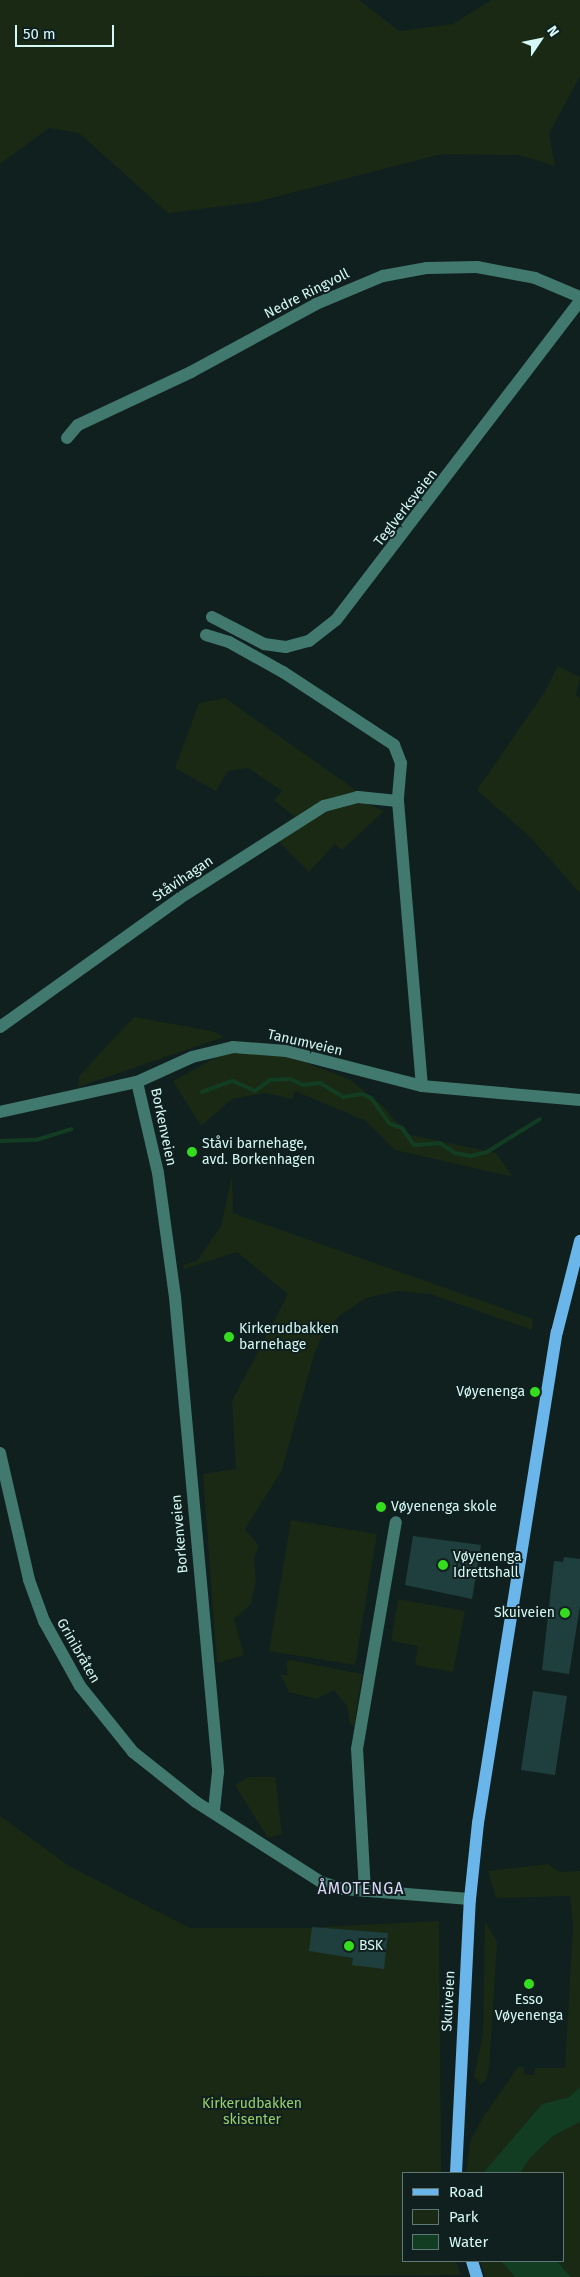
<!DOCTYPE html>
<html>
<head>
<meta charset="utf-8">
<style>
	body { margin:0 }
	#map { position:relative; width:580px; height:2277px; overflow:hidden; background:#10201f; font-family:"Fira Sans",sans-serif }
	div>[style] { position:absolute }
	.green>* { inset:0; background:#192914 }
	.water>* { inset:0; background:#123d23 }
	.stream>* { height:4px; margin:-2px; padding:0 2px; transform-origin:2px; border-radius:2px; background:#123d23 }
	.building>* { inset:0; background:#1f3f3e }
	.minor>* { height:12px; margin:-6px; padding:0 6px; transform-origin:6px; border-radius:6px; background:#41796f }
	.major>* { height:12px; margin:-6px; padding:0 6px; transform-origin:6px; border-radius:6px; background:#6ab6eb }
	.dots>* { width:14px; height:14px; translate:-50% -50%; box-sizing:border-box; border:2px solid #10201f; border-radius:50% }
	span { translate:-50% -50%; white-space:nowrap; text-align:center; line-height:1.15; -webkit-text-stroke:4px #10201f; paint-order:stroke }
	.street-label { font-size:14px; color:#d5f9f6 }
	.poi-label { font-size:14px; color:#d5f9f6 }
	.left { translate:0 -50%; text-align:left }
	.right { translate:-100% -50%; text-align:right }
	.park-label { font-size:14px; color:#9ad06b }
	.quarter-label { font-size:16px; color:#dcd7fa; letter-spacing:1px }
	.legend { position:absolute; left:402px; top:2172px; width:162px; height:90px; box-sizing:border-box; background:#10201f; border:1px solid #5f7775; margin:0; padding:6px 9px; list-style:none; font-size:15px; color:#d5f9f6 }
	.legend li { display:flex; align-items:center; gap:10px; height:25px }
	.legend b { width:25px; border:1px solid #5f7775 }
	.north { position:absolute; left:515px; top:15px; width:50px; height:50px; -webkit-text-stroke:4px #10201f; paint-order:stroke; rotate:56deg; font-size:14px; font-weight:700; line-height:20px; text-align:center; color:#d5f9f6 }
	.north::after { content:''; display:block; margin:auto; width:18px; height:22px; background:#d5f9f6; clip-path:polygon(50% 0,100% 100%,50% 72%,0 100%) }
	.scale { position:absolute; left:15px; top:25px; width:99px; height:22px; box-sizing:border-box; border:2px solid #d5f9f6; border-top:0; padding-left:6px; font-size:15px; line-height:18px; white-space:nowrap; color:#d5f9f6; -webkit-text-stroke:4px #10201f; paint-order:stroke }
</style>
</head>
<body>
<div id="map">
	<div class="green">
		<i style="clip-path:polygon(0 0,359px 0,399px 31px,453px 24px,491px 0,580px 0,580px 76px,549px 134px,555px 166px,519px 155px,441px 154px,256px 202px,168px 213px,79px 133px,49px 128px,0 164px)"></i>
		<i style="clip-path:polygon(558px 666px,580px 677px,576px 695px,580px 698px,580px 893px,531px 838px,477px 790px,544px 693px)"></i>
		<i style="clip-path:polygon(225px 698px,357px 791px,331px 798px,295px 817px,274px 800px,282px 791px,248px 768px,228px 771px,216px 791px,175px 768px,199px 703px)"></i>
		<i style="clip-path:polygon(363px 802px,384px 811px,342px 850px,335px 844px,309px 872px,278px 841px,321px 813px)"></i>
		<i style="clip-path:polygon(134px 1017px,212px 1031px,224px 1037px,78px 1087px,79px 1076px)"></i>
		<i style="clip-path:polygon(224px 1053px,280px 1053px,349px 1079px,384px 1107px,406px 1134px,496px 1153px,513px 1177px,395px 1150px,366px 1121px,295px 1091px,292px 1099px,266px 1093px,232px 1099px,201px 1126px,173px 1081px)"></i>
		<i style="clip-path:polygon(232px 1176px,233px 1213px,533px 1319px,532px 1330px,430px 1294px,398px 1291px,366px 1298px,339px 1316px,321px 1338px,314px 1355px,282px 1470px,245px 1529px,259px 1546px,254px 1558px,256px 1580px,251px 1604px,234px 1619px,244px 1655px,217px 1663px,203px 1474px,236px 1469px,232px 1401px,288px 1294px,237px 1252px,184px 1269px,183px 1265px,197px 1261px,221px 1226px)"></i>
		<i style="clip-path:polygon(291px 1520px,377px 1534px,355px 1665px,269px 1651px)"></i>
		<i style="clip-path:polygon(398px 1599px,465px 1611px,453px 1672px,415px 1665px,418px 1646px,391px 1641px)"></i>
		<i style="clip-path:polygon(291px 1660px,362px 1674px,354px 1727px,350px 1724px,347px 1706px,334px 1690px,316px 1699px,289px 1692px,280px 1674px,288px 1676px,286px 1662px)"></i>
		<i style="clip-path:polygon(249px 1777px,275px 1777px,282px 1834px,268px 1838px,235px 1785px)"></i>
		<i style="clip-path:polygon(0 1816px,69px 1866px,190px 1928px,303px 1928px,439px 1921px,441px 2173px,404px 2173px,404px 2261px,456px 2261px,461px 2275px,0 2277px)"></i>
		<i style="clip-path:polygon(548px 1864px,559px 1872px,580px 1871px,580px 2087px,569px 2097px,542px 2104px,483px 2173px,466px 2173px,470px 2142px,483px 2117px,518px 2067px,524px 2067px,524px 2074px,534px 2075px,535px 2068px,565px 2068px,573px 1925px,570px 1896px,496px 1898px,488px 1871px)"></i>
		<i style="clip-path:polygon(485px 1921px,497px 1942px,489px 2068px,486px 2081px,480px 2084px,474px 2076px,483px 2034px)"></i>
		<i style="clip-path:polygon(580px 2122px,580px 2277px,571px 2277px,557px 2261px,564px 2261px,564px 2173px,520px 2173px,530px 2158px,553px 2136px)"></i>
		<i style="clip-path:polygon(480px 2261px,501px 2261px,515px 2277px,485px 2277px)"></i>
	</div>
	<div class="water">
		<i style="clip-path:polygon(580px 2087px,580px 2122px,553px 2136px,530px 2158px,520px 2173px,483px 2173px,542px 2104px,569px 2097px)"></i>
		<i style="clip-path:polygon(501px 2261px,557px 2261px,571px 2277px,515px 2277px)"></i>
	</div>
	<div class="stream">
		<i style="left:202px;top:1092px;width:33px;rotate:-20deg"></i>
		<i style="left:233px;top:1081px;width:24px;rotate:24deg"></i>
		<i style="left:255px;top:1091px;width:19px;rotate:-36deg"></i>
		<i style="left:270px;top:1080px;width:20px;rotate:-3deg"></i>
		<i style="left:290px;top:1079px;width:14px;rotate:25deg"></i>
		<i style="left:303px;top:1085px;width:17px;rotate:-7deg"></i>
		<i style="left:320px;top:1083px;width:27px;rotate:31deg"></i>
		<i style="left:343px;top:1097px;width:19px;rotate:-9deg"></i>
		<i style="left:362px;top:1094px;width:10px;rotate:24deg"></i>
		<i style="left:371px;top:1098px;width:32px;rotate:54deg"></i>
		<i style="left:390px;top:1124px;width:13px;rotate:18deg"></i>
		<i style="left:402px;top:1128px;width:21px;rotate:55deg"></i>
		<i style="left:414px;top:1145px;width:26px;rotate:-4deg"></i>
		<i style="left:440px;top:1143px;width:18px;rotate:34deg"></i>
		<i style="left:455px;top:1153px;width:16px;rotate:11deg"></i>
		<i style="left:471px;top:1156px;width:16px;rotate:-14deg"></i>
		<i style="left:487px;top:1152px;width:62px;rotate:-31.9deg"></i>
		<i style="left:0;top:1141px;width:36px;rotate:-2deg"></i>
		<i style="left:36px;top:1140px;width:37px;rotate:-17deg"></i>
	</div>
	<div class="building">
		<i style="clip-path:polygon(413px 1536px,481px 1545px,472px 1599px,405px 1585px)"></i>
		<i style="clip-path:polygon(564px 1557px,580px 1559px,580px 1606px,569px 1674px,542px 1670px,554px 1561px,563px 1562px)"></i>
		<i style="clip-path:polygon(533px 1691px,567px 1696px,555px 1775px,521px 1770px)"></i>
		<i style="clip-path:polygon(312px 1927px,388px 1933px,384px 1969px,352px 1965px,353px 1958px,309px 1951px)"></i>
	</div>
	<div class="minor">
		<i style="left:67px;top:438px;width:17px;rotate:-50deg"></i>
		<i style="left:78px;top:425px;width:125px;rotate:-25.1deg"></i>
		<i style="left:191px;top:372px;width:142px;rotate:-28.5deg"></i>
		<i style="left:316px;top:304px;width:73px;rotate:-22.7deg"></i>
		<i style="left:383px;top:276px;width:45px;rotate:-10.3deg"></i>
		<i style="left:427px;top:268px;width:50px;rotate:-1.1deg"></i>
		<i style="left:477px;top:267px;width:59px;rotate:10.7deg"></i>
		<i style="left:535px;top:278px;width:49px;rotate:22.9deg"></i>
		<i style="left:212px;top:617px;width:59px;rotate:27.4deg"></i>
		<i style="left:264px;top:644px;width:22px;rotate:8deg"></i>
		<i style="left:286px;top:647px;width:24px;rotate:-15deg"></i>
		<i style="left:309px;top:641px;width:34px;rotate:-38deg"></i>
		<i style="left:336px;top:620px;width:402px;rotate:-52.6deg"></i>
		<i style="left:206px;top:635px;width:24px;rotate:17deg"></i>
		<i style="left:229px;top:642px;width:62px;rotate:29.1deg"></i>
		<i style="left:283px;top:672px;width:133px;rotate:33.3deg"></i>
		<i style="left:394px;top:745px;width:19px;rotate:69deg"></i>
		<i style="left:401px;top:763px;width:38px;rotate:95deg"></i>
		<i style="left:0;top:1027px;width:221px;rotate:-35.6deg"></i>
		<i style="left:180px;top:898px;width:171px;rotate:-32.6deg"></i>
		<i style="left:324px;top:806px;width:35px;rotate:-15deg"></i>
		<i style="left:358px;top:797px;width:40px;rotate:5.7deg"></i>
		<i style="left:398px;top:801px;width:286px;rotate:85.2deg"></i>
		<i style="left:137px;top:1082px;width:93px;rotate:77deg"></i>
		<i style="left:158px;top:1173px;width:125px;rotate:82.2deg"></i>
		<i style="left:175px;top:1297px;width:477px;rotate:84.8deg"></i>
		<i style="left:218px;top:1772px;width:39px;rotate:96deg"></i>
		<i style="left:0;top:1112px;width:140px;rotate:-12.4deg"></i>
		<i style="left:137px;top:1082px;width:60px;rotate:-24.4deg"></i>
		<i style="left:192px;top:1057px;width:42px;rotate:-13.7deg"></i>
		<i style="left:233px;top:1047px;width:53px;rotate:4.3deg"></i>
		<i style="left:286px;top:1051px;width:140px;rotate:14.4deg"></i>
		<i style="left:422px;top:1086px;width:159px;rotate:5.1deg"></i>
		<i style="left:0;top:1453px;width:130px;rotate:77.1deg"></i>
		<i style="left:29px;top:1580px;width:44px;rotate:69.9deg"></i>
		<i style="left:44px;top:1621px;width:74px;rotate:61deg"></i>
		<i style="left:80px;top:1686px;width:85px;rotate:51.2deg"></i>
		<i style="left:133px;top:1752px;width:80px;rotate:38.4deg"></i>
		<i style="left:196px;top:1802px;width:148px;rotate:32.6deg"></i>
		<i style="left:321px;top:1882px;width:23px;rotate:18deg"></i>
		<i style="left:343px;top:1889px;width:127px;rotate:4.5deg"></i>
		<i style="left:365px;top:1891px;width:142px;rotate:-93.2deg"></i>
		<i style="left:357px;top:1749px;width:230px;rotate:-80.3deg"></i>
	</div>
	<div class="major">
		<i style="left:456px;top:2173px;width:274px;rotate:-87.1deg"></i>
		<i style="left:470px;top:1899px;width:76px;rotate:-84deg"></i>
		<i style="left:478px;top:1823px;width:497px;rotate:-80.9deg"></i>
		<i style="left:557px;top:1332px;width:94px;rotate:-75.8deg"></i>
		<i style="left:472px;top:2261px;width:17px;rotate:73deg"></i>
	</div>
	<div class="dots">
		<i style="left:192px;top:1152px;background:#34dd1d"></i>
		<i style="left:229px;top:1337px;background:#34dd1d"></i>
		<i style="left:535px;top:1392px;background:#34dd1d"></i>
		<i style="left:381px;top:1507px;background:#34dd1d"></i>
		<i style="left:443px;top:1565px;background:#34dd1d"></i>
		<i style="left:565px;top:1613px;background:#34dd1d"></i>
		<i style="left:349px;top:1946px;background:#34dd1d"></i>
		<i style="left:529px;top:1984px;background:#34dd1d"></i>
	</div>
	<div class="street-label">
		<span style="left:307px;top:294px;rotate:-27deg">Nedre Ringvoll</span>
		<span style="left:406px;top:508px;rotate:-52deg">Teglverksveien</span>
		<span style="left:183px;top:879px;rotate:-34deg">Ståvihagan</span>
		<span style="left:305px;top:1043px;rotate:13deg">Tanumveien</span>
		<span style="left:163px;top:1127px;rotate:78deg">Borkenveien</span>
		<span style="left:180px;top:1534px;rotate:-95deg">Borkenveien</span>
		<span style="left:78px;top:1651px;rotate:60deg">Grinibråten</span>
		<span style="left:449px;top:2001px;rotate:-87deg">Skuiveien</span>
	</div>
	<div class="poi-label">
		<span class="left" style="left:202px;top:1152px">Ståvi barnehage,<br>avd. Borkenhagen</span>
		<span class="left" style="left:239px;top:1337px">Kirkerudbakken<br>barnehage</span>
		<span class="right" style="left:525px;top:1392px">Vøyenenga</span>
		<span class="left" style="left:391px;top:1507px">Vøyenenga skole</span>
		<span class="left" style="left:453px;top:1565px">Vøyenenga<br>Idrettshall</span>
		<span class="right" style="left:555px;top:1613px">Skuiveien</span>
		<span class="left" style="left:359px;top:1946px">BSK</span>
		<span style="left:529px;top:2008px">Esso<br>Vøyenenga</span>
	</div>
	<div class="park-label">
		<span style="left:252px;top:2112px">Kirkerudbakken<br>skisenter</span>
	</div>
	<div class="quarter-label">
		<span style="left:361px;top:1889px">ÅMOTENGA</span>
	</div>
	<ul class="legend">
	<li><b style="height:6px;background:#6ab6eb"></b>Road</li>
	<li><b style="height:14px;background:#192914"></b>Park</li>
	<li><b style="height:14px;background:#123d23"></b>Water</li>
	</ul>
	<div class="north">N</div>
	<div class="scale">50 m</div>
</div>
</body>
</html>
